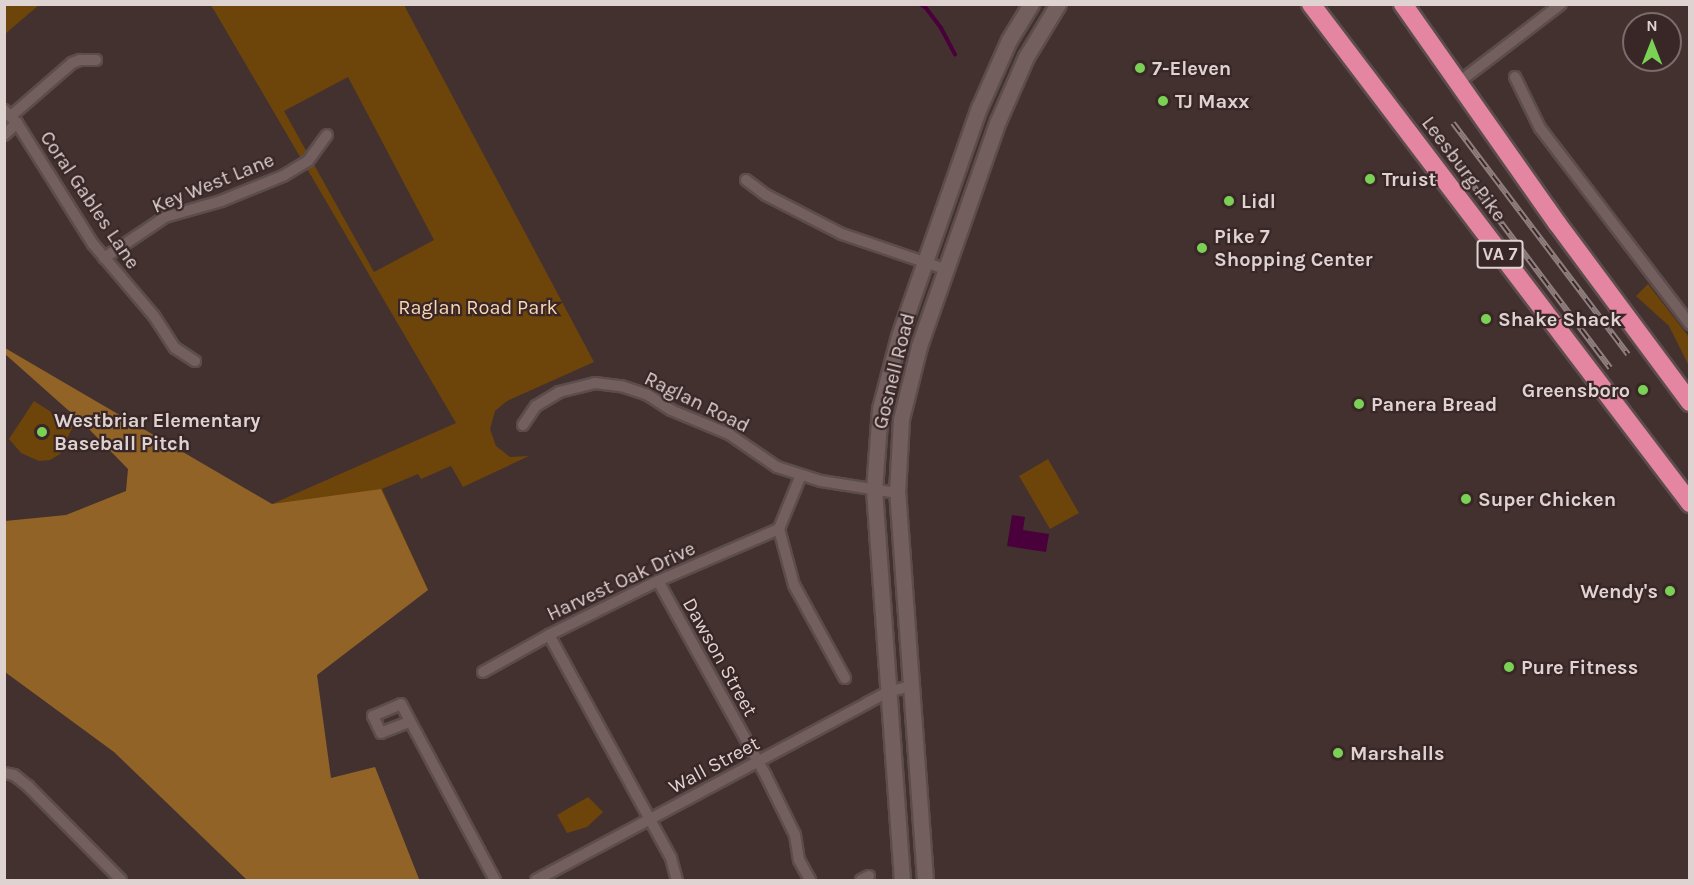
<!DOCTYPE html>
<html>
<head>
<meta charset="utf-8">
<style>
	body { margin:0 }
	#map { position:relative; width:1694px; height:885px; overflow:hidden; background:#433130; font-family:Karla,sans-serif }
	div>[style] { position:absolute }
	.green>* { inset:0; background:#6d4409 }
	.forest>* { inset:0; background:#926326 }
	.water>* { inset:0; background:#49003b }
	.stream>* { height:4px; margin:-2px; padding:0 2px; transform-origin:2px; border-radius:2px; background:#49003b }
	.roads { filter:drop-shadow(2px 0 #5c4d4c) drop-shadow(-2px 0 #5c4d4c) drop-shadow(0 2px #5c4d4c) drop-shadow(0 -2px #5c4d4c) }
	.street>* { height:10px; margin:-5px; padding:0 5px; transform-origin:5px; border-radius:5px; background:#735f5e }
	.secondary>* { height:15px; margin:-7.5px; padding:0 7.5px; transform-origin:7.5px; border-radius:7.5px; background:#735f5e }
	.highway>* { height:18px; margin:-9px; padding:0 9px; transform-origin:9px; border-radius:9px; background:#e485a2 }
	.rail>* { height:6px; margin-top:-3px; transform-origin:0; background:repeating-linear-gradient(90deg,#382726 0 11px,#8e7f7e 0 22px); box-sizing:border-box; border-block:2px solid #8e7f7e }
	.dots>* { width:16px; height:16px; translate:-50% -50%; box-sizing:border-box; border:3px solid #382726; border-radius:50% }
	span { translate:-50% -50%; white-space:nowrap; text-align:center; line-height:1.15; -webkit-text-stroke:4.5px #382726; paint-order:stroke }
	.shield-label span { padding:2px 4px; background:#382726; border:2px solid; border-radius:4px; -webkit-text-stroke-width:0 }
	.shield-label { font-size:18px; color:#dfd3d2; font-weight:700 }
	.poi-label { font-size:20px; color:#dfd3d2; font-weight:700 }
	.left { translate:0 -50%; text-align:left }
	.right { translate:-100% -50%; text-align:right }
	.street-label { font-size:20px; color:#dfd3d2 }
	.park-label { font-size:20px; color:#f8d6b2 }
	.frame { position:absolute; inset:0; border:6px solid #dfd3d2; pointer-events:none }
	.north { position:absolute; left:1622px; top:12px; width:60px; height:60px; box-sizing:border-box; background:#382726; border:2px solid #7b6c6b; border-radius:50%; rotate:0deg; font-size:16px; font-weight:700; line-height:24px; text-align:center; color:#dfd3d2 }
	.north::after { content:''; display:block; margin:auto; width:21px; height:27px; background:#7bd155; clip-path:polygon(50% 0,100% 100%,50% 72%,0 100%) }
</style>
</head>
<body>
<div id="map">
	<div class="green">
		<i style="clip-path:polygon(5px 4px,39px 4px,39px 5px,5px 34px)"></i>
		<i style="clip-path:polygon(evenodd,211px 5px,404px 5px,594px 362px,507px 401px,495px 411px,490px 429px,496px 446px,510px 457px,529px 456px,463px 487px,451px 466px,421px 479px,418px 474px,382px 489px,428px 590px,272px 504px,456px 423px,211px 5px,348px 77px,434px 240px,374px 272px,284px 111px,348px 77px)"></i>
		<i style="clip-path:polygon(1648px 284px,1689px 337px,1689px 366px,1669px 326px,1636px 296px)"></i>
		<i style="clip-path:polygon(34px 401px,73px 426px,60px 454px,50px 460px,39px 461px,21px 453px,9px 439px)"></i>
		<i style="clip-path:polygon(1048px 459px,1079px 513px,1050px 529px,1019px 476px)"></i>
		<i style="clip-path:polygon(588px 797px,603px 812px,587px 827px,567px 833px,557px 815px)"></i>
	</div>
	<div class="forest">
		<i style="clip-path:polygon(5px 348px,272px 504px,381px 489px,428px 590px,317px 675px,331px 778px,375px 767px,419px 879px,247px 880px,114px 752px,5px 672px,5px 521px,66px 515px,126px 491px,128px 469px,86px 426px,5px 354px)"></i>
	</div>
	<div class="water">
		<i style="clip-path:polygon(1012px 515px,1025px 517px,1023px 530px,1049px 534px,1046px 552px,1007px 546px)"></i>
	</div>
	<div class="stream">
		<i style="left:920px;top:4px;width:7px;rotate:34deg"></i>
		<i style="left:926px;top:8px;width:25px;rotate:53deg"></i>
		<i style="left:941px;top:28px;width:30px;rotate:62deg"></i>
	</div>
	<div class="roads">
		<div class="street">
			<i style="left:1515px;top:77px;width:57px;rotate:63.9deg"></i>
			<i style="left:1540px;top:128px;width:247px;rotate:52.6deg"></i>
			<i style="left:1459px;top:82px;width:128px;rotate:-37.4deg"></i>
			<i style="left:4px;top:110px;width:18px;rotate:45deg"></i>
			<i style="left:17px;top:123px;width:143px;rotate:57.9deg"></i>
			<i style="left:93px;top:244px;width:94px;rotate:49.7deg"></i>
			<i style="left:154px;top:316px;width:38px;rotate:57deg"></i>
			<i style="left:175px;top:348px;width:24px;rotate:33deg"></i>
			<i style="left:11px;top:116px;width:81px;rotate:-41deg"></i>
			<i style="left:72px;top:63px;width:9px;rotate:-21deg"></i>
			<i style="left:80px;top:60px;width:16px"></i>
			<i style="left:4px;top:135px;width:18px;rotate:-43deg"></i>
			<i style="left:746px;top:180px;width:25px;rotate:37deg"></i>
			<i style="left:766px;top:195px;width:85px;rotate:27.2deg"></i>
			<i style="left:842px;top:234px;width:109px;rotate:18.8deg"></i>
			<i style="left:104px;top:258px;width:73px;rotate:-33.9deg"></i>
			<i style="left:165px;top:217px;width:58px;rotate:-15.9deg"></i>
			<i style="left:221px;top:201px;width:67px;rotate:-22deg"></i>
			<i style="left:283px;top:176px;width:29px;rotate:-31deg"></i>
			<i style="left:308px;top:161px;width:32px;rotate:-54deg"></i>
			<i style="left:523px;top:425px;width:23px;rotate:-56deg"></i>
			<i style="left:536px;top:406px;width:27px;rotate:-31deg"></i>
			<i style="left:559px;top:392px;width:37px;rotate:-14deg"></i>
			<i style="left:595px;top:383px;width:26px;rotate:7deg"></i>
			<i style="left:621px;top:386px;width:28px;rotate:18deg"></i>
			<i style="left:648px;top:395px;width:27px;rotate:33deg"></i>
			<i style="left:671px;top:410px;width:63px;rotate:22.5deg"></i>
			<i style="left:729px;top:434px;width:58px;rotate:34.5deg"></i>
			<i style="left:777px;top:467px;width:46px;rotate:17.7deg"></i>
			<i style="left:821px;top:481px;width:77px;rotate:9deg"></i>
			<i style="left:801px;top:475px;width:58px;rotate:112.2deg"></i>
			<i style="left:779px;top:529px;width:58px;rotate:75deg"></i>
			<i style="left:794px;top:585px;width:106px;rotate:61.3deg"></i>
			<i style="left:658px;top:581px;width:223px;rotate:61deg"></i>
			<i style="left:766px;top:776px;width:66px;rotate:63.8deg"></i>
			<i style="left:795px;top:835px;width:25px;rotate:81deg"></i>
			<i style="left:799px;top:860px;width:23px;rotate:61deg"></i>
			<i style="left:549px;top:635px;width:254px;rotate:61.3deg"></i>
			<i style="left:671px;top:858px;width:23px;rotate:75deg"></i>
			<i style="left:483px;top:672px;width:76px;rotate:-29.3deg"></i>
			<i style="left:549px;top:635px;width:122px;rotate:-26.4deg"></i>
			<i style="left:658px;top:581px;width:132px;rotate:-23.3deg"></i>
			<i style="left:409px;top:722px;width:30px;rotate:159deg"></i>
			<i style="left:381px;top:733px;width:19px;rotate:-115deg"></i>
			<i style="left:373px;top:716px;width:30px;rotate:-23deg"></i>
			<i style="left:401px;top:704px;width:200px;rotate:61.9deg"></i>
			<i style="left:4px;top:773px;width:10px;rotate:11deg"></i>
			<i style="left:14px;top:775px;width:18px;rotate:38deg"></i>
			<i style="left:28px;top:786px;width:132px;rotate:45.3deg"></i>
			<i style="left:536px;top:880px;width:375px;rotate:-28.1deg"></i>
			<i style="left:867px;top:703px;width:24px;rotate:-28deg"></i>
			<i style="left:888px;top:692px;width:23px;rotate:-15deg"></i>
			<i style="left:861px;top:880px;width:9px;rotate:-27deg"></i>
		</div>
		<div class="secondary">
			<i style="left:902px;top:880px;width:391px;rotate:-94.1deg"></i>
			<i style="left:874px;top:490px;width:81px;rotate:-85.8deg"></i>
			<i style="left:880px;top:409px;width:75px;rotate:-75.4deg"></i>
			<i style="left:899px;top:336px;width:242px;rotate:-70.7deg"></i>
			<i style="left:979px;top:108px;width:74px;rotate:-66.2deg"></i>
			<i style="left:1009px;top:40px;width:42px;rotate:-58.6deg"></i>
			<i style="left:925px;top:880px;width:388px;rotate:-94.1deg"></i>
			<i style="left:897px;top:493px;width:74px;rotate:-86.9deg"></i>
			<i style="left:901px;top:419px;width:75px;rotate:-76.1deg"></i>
			<i style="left:919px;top:346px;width:238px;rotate:-70.7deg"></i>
			<i style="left:998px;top:121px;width:70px;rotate:-66.4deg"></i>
			<i style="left:1026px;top:57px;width:62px;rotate:-58.9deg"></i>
		</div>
		<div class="highway">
			<i style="left:1311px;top:4px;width:627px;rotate:52.78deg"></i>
			<i style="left:1403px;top:4px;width:268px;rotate:54.9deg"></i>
			<i style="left:1557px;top:223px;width:223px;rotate:53.4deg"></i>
		</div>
	</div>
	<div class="rail">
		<i style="left:1453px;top:123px;width:290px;rotate:52.9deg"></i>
		<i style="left:1436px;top:136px;width:290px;rotate:53.1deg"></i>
	</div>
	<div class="dots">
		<i style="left:1140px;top:68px;background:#7bd155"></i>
		<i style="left:1163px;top:101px;background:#7bd155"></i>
		<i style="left:1370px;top:179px;background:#7bd155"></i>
		<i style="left:1229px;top:201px;background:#7bd155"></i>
		<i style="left:1202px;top:248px;background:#7bd155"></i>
		<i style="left:1486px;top:319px;background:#7bd155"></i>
		<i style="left:1643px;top:390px;background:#7bd155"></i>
		<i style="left:1359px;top:404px;background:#7bd155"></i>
		<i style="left:42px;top:432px;background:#7bd155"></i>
		<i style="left:1466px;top:499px;background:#7bd155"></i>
		<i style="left:1670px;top:591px;background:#7bd155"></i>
		<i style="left:1509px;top:667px;background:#7bd155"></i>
		<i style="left:1338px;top:753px;background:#7bd155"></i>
	</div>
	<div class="shield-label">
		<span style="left:1500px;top:254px">VA 7</span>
	</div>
	<div class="poi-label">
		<span class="left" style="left:1152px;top:68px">7-Eleven</span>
		<span class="left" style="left:1175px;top:101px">TJ Maxx</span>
		<span class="left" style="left:1382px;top:179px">Truist</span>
		<span class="left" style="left:1241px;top:201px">Lidl</span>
		<span class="left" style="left:1214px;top:248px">Pike 7<br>Shopping Center</span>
		<span class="left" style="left:1498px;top:319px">Shake Shack</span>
		<span class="right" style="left:1630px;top:390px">Greensboro</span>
		<span class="left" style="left:1371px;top:404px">Panera Bread</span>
		<span class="left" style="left:54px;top:432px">Westbriar Elementary<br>Baseball Pitch</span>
		<span class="left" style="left:1478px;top:499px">Super Chicken</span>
		<span class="right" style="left:1658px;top:591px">Wendy's</span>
		<span class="left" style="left:1521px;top:667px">Pure Fitness</span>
		<span class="left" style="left:1350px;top:753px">Marshalls</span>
	</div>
	<div class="street-label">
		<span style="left:1464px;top:169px;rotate:53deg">Leesburg Pike</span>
		<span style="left:213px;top:183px;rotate:-22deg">Key West Lane</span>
		<span style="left:90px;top:200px;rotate:56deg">Coral Gables Lane</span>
		<span style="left:894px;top:371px;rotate:-76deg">Gosnell Road</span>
		<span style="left:697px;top:402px;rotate:26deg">Raglan Road</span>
		<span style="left:621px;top:581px;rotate:-25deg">Harvest Oak Drive</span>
		<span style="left:720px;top:657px;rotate:61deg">Dawson Street</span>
		<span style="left:714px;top:765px;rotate:-28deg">Wall Street</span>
	</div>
	<div class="park-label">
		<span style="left:478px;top:307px">Raglan Road Park</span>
	</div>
	<div class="frame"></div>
	<div class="north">N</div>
</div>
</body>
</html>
